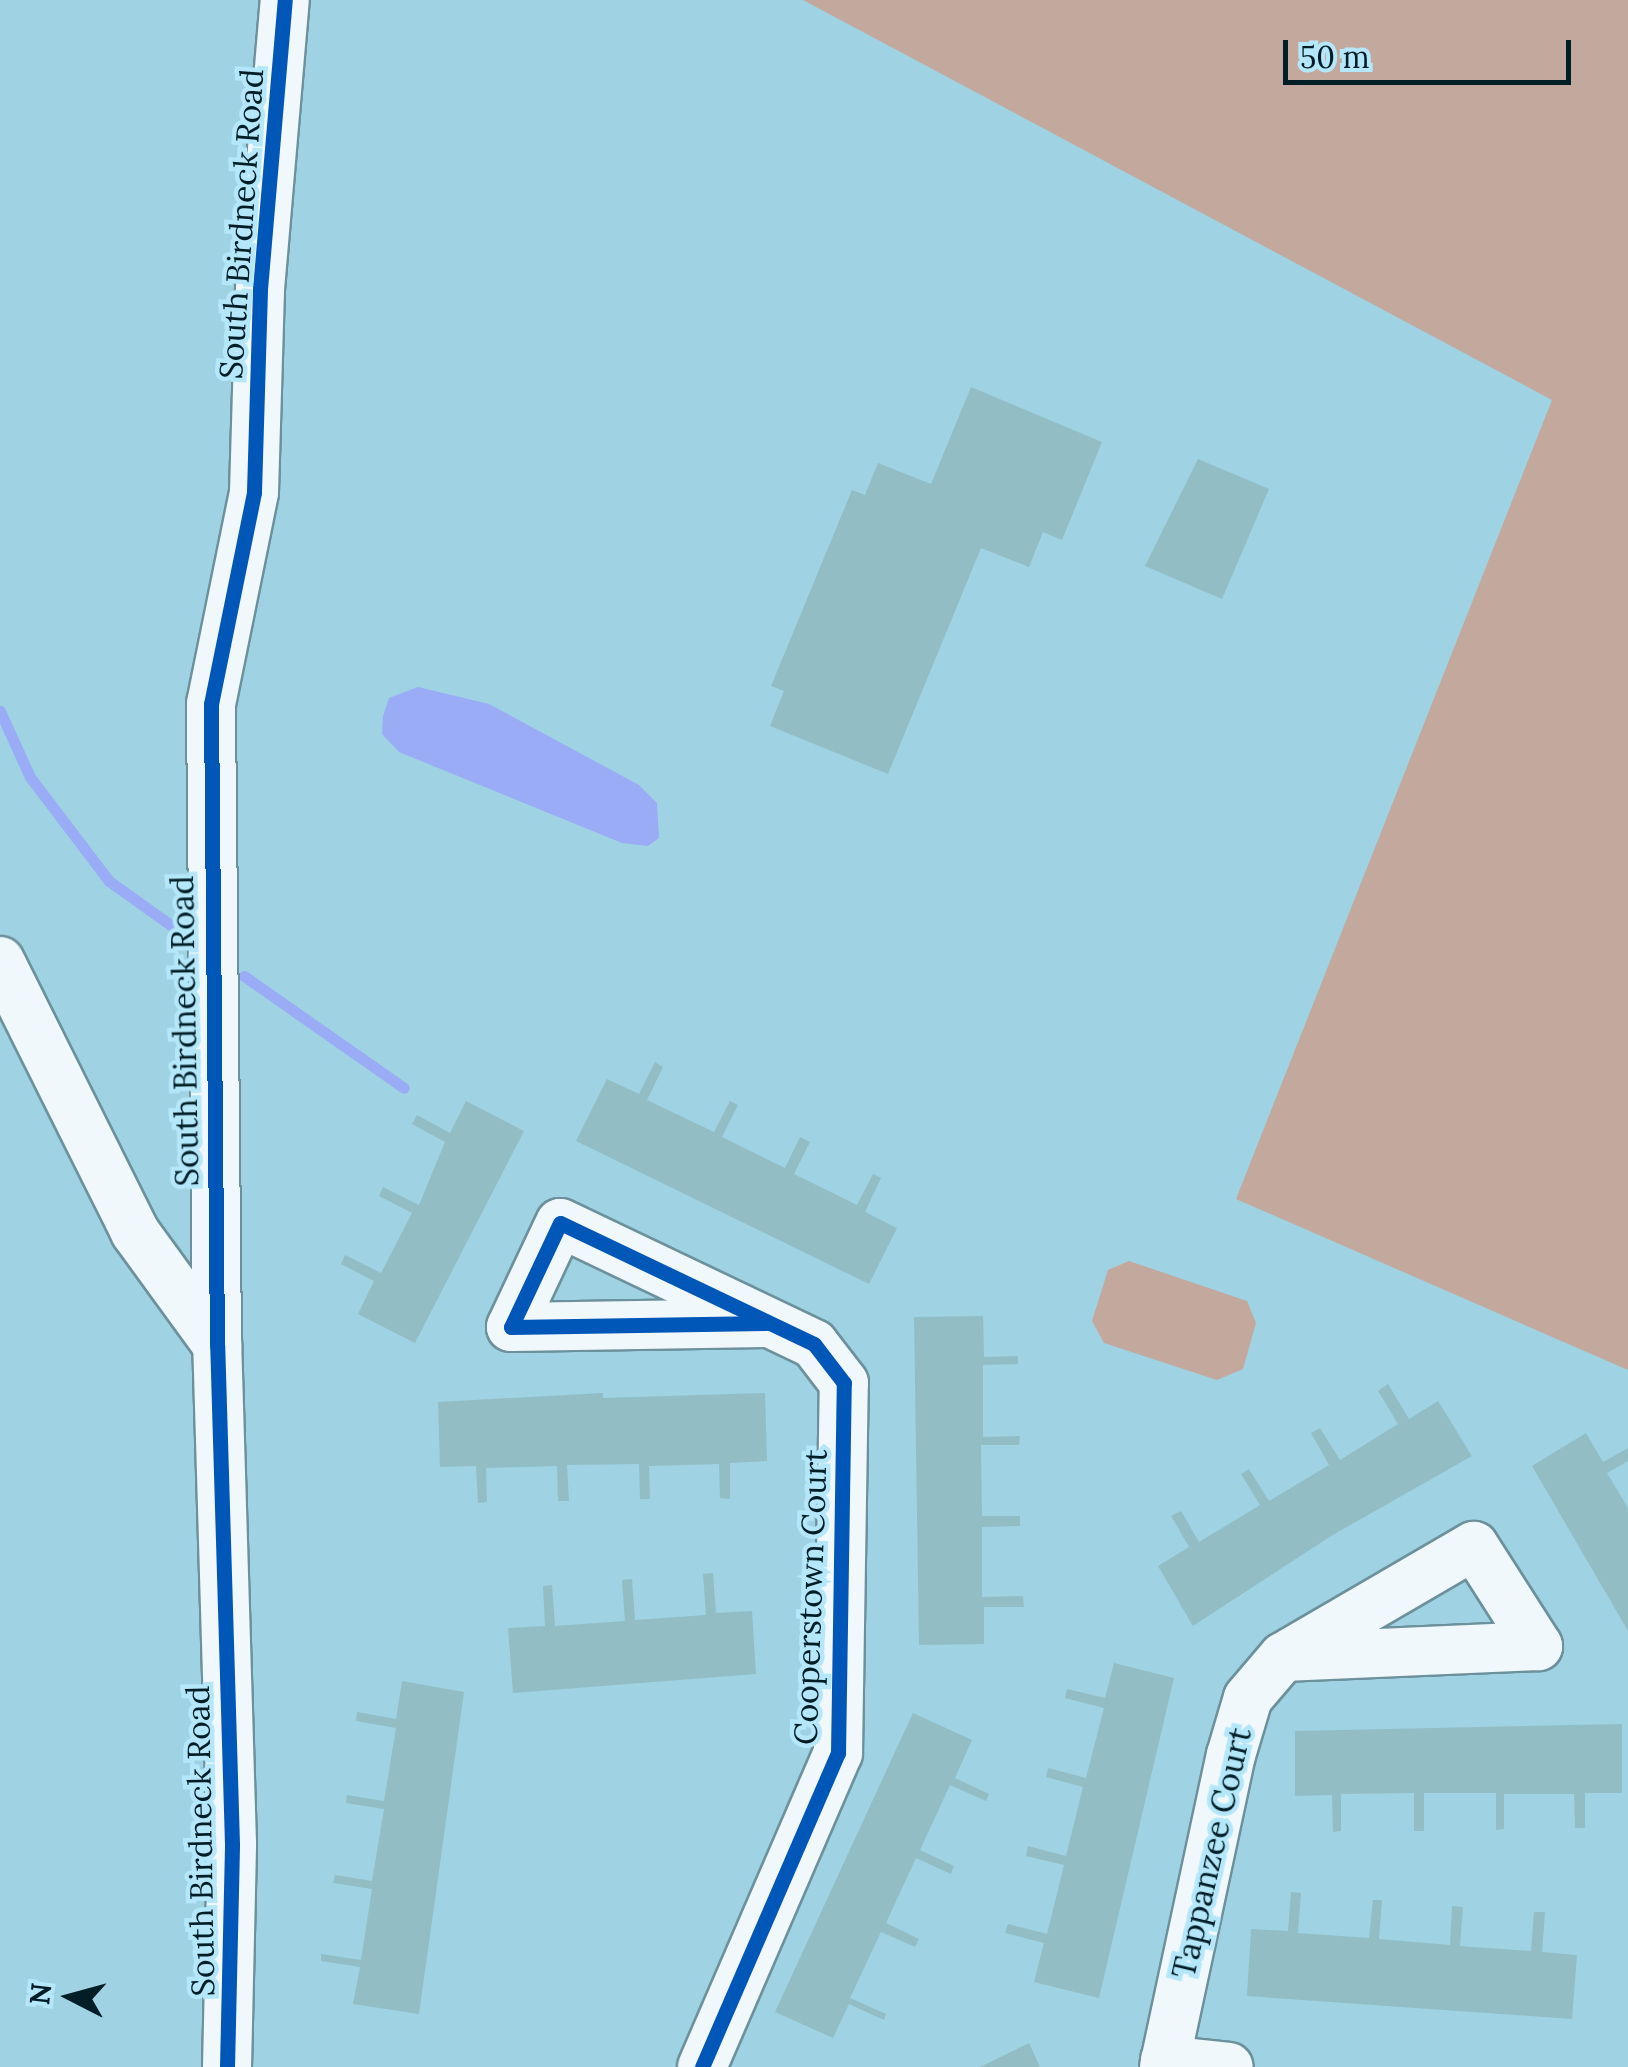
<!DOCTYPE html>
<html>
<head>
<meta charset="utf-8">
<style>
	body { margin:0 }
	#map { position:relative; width:1628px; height:2067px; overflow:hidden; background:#9fd2e2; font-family:Lora,serif }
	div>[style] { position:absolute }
	.green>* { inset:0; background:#c3a89d }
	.water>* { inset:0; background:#9aacf6 }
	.stream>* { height:11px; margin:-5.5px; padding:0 5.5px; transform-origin:5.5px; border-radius:5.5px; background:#9aacf6 }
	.building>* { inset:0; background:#92bdc5 }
	.roads { filter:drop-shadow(2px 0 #6c919c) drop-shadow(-2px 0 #6c919c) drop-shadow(0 2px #6c919c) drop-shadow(0 -2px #6c919c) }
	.minor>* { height:48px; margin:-24px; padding:0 24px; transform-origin:24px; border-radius:24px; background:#f1f8fb }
	.cycleway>* { height:15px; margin:-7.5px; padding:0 7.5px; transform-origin:7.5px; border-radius:7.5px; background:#0057b8 }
	span { translate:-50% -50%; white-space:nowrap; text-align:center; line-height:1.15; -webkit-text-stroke:9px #b4e7f9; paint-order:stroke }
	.street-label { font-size:32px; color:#011d26 }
	.north { position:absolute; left:20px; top:1947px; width:100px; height:100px; -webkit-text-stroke:8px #b4e7f9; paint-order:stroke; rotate:276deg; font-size:28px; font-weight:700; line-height:40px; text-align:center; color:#011d26 }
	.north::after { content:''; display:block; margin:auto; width:35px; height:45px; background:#011d26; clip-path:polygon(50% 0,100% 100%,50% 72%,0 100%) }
	.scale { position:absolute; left:1283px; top:40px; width:288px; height:45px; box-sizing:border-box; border:5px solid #011d26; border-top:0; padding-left:12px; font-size:30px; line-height:35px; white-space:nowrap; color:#011d26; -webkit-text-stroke:8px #b4e7f9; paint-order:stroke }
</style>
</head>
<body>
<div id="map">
	<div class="green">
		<i style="clip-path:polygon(803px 0,1628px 0,1628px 1370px,1236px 1199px,1552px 400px)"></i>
		<i style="clip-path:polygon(1129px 1261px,1247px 1301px,1256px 1323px,1243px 1369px,1217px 1380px,1104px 1343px,1092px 1321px,1108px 1270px)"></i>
	</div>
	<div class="water">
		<i style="clip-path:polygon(418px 687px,489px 704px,639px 785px,657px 803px,659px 838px,648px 846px,622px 843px,399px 752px,382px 734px,383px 716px,389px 698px)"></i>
	</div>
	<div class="stream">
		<i style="left:0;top:711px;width:72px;rotate:65.6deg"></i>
		<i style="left:30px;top:777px;width:131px;rotate:52.8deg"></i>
		<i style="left:109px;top:881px;width:86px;rotate:35.5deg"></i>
		<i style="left:244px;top:976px;width:195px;rotate:35deg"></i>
	</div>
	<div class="building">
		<i style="clip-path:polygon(971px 387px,1102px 442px,1062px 540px,1043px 532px,1029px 567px,981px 548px,888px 774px,770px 726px,784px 691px,771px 686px,852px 490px,865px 495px,878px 463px,931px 484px)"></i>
		<i style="clip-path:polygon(1198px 459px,1269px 489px,1222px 599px,1145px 566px)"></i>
		<i style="clip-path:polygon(655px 1062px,663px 1067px,647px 1100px,714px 1132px,730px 1101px,738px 1105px,722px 1137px,785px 1168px,800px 1137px,810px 1142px,794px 1174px,857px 1205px,873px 1174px,881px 1178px,865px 1212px,897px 1228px,869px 1284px,576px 1141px,607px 1079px,639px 1094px)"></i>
		<i style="clip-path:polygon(466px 1101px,524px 1131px,415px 1343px,358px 1314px,374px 1281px,341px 1264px,345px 1255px,381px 1273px,412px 1213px,379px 1196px,383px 1187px,419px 1205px,445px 1142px,412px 1124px,417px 1115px,450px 1133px)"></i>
		<i style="clip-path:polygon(983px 1316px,984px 1357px,1018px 1356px,1018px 1364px,983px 1365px,983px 1437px,1020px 1436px,1019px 1445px,981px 1445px,982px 1516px,1020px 1516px,1020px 1526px,982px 1527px,982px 1597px,1023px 1596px,1024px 1607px,984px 1607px,984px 1644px,919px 1645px,914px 1317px)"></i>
		<i style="clip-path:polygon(1388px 1384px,1409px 1419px,1438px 1401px,1472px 1456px,1331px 1536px,1193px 1626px,1158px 1566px,1189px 1547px,1171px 1516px,1181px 1511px,1199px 1542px,1260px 1505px,1241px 1474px,1249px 1469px,1269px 1501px,1329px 1465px,1311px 1433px,1320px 1428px,1340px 1460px,1398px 1424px,1378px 1391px)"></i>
		<i style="clip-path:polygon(603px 1393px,603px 1398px,765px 1393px,767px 1461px,730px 1463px,730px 1499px,720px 1498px,719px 1464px,649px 1466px,650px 1499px,640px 1499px,639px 1464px,567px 1465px,569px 1501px,558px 1501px,557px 1466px,486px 1468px,487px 1502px,478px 1503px,476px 1466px,440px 1467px,438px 1402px)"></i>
		<i style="clip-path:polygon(1586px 1433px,1603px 1462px,1628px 1448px,1628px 1461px,1607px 1473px,1628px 1508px,1628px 1631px,1532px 1466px)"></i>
		<i style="clip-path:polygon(713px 1573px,716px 1613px,752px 1611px,756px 1674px,513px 1693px,508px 1628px,545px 1626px,543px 1586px,552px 1585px,555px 1626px,625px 1621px,622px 1580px,632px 1579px,635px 1620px,706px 1615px,703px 1574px)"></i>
		<i style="clip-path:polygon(1114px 1663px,1174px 1678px,1099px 1998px,1034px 1982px,1044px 1943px,1005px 1933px,1008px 1924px,1047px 1934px,1064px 1865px,1026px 1856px,1028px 1846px,1066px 1856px,1083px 1787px,1046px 1777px,1048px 1768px,1086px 1778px,1104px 1708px,1065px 1698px,1067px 1689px,1105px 1698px)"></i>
		<i style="clip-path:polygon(402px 1681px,464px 1692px,419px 2014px,353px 2004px,360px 1967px,321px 1961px,321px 1954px,361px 1960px,372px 1889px,333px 1883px,335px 1875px,372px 1881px,384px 1809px,346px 1803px,347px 1795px,384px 1801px,396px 1728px,356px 1721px,357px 1712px,396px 1719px)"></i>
		<i style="clip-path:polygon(913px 1713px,972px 1740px,955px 1778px,989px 1794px,986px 1801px,950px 1785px,920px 1850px,954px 1866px,951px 1874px,916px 1858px,886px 1923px,919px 1939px,915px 1947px,881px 1932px,850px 1998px,886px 2014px,884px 2020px,849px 2004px,833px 2038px,775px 2012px)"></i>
		<i style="clip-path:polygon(1622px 1724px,1622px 1793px,1585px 1793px,1585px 1828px,1575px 1828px,1574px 1794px,1504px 1794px,1504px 1829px,1496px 1830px,1496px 1793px,1424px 1793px,1424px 1831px,1414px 1831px,1414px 1793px,1341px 1794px,1341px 1831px,1333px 1832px,1332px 1795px,1295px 1796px,1295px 1731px)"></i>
		<i style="clip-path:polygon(1291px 1892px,1301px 1893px,1298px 1933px,1369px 1938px,1373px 1900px,1382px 1900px,1379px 1939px,1450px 1945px,1452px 1906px,1463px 1907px,1460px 1946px,1531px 1951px,1534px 1912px,1545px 1912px,1542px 1952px,1577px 1955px,1572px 2019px,1247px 1996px,1251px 1929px,1288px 1931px)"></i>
		<i style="clip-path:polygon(1029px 2043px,1040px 2067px,980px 2067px)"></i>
	</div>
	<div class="roads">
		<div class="minor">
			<i style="left:0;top:961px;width:303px;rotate:63.5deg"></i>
			<i style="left:135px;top:1232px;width:140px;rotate:54deg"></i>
			<i style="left:1165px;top:2060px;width:64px;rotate:6.2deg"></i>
			<i style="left:227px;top:2067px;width:223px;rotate:-88.7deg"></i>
			<i style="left:232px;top:1844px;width:499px;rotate:-91.7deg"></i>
			<i style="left:217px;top:1345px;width:641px;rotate:-90.54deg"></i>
			<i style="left:211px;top:704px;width:216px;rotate:-78.5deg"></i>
			<i style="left:254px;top:492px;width:203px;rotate:-88.3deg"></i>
			<i style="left:260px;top:289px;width:290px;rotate:-85.1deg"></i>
			<i style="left:702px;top:2067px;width:342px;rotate:-66.6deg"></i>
			<i style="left:838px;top:1753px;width:370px;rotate:-89.1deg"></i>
			<i style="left:844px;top:1383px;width:49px;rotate:-127.6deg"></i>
			<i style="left:814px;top:1344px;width:281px;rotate:-154.5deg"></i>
			<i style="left:560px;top:1223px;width:115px;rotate:115.2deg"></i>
			<i style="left:511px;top:1327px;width:255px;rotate:-0.9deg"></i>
			<i style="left:1164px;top:2067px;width:319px;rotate:-77.9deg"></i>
			<i style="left:1231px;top:1755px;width:59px;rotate:-73.4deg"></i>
			<i style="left:1248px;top:1698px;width:54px;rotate:-49.5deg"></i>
			<i style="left:1283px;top:1657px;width:221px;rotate:-30.2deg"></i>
			<i style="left:1474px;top:1546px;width:119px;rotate:57.4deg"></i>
			<i style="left:1538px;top:1646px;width:255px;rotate:177.5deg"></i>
		</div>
	</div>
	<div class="cycleway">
		<i style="left:227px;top:2067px;width:223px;rotate:-88.7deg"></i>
		<i style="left:232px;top:1844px;width:499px;rotate:-91.7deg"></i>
		<i style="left:217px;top:1345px;width:641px;rotate:-90.54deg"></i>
		<i style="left:211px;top:704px;width:216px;rotate:-78.5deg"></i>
		<i style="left:254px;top:492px;width:203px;rotate:-88.3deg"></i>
		<i style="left:260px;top:289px;width:290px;rotate:-85.1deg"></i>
		<i style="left:702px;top:2067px;width:342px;rotate:-66.6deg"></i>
		<i style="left:838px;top:1753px;width:370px;rotate:-89.1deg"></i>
		<i style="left:844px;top:1383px;width:49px;rotate:-127.6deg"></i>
		<i style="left:814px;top:1344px;width:281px;rotate:-154.5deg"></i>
		<i style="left:560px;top:1223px;width:115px;rotate:115.2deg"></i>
		<i style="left:511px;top:1327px;width:255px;rotate:-0.9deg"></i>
	</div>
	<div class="street-label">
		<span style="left:242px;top:224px;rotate:-86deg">South Birdneck Road</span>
		<span style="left:185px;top:1031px;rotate:-91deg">South Birdneck Road</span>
		<span style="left:811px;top:1597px;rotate:-88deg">Cooperstown Court</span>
		<span style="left:201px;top:1841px;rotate:-91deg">South Birdneck Road</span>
		<span style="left:1212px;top:1853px;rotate:-77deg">Tappanzee Court</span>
	</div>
	<div class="north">N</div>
	<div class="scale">50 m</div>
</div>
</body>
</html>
